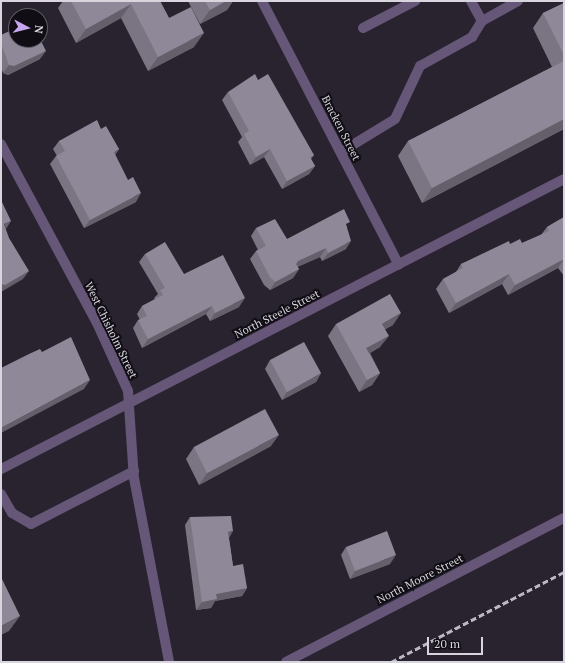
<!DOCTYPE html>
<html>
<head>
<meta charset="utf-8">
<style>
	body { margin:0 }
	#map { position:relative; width:565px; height:663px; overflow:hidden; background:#292330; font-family:"PT Serif",serif }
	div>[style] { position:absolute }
	.minor>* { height:10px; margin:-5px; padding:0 5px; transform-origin:5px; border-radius:5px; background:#665678 }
	.rail>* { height:3px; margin-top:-1.5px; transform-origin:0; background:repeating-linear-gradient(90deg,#bdb9c2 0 6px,transparent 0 9px) }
	.wall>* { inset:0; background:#7b7583 }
	.shaded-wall>* { inset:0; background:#645f6a }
	.building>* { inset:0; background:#8f8898 }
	span { translate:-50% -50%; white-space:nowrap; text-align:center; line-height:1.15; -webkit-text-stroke:4px #100e14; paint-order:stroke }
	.street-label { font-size:11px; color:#d9d5de }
	.frame { position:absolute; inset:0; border:2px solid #d9d5de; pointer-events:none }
	.north { position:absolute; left:8px; top:8px; width:40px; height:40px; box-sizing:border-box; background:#100e14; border:1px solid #605e65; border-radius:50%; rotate:97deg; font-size:11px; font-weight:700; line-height:16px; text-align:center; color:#d9d5de }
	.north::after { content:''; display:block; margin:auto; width:14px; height:18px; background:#c7a6ef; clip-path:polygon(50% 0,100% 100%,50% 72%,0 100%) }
	.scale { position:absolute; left:427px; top:637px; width:56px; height:18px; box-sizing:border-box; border:2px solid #d9d5de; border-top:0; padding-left:5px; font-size:12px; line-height:14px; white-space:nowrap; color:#d9d5de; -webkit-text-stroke:3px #100e14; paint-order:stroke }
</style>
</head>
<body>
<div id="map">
	<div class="minor">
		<i style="left:262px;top:1px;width:297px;rotate:62.6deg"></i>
		<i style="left:482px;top:21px;width:41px;rotate:-29.1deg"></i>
		<i style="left:363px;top:28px;width:59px;rotate:-27.4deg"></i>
		<i style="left:1px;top:144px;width:203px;rotate:61.8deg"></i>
		<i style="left:97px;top:323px;width:75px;rotate:65.5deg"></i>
		<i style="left:128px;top:391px;width:87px;rotate:86.1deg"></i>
		<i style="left:134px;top:478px;width:187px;rotate:79.2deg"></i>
		<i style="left:341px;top:152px;width:63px;rotate:-31.4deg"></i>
		<i style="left:395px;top:119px;width:59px;rotate:-64.7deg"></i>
		<i style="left:420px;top:66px;width:60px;rotate:-29.1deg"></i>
		<i style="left:472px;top:37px;width:19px;rotate:-58deg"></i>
		<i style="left:482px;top:21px;width:23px;rotate:-119deg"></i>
		<i style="left:1px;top:469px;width:633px;rotate:-27.25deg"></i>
		<i style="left:1px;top:494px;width:22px;rotate:60deg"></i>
		<i style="left:12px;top:513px;width:22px;rotate:30deg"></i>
		<i style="left:31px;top:524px;width:116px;rotate:-27.2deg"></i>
		<i style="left:286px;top:662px;width:313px;rotate:-27.4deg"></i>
	</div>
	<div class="rail">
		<i style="left:391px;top:662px;width:195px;rotate:-27.5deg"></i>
	</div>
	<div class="wall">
		<i style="clip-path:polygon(63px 1px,160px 1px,169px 18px,194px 47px,148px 71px,121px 18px,76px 43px,58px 8px)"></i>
		<i style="clip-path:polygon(188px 1px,233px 1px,227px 10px,200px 24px)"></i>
		<i style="clip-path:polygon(564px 3px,564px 129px,422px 203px,398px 156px,408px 141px,552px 67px,533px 28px,543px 13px)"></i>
		<i style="clip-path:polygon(1px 35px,40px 59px,8px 75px,3px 73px,1px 67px)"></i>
		<i style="clip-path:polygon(228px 92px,314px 155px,311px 159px,315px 166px,309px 174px,282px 189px,264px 157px,250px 165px,238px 142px,242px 137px,222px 100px)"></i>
		<i style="clip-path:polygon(101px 129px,119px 149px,115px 155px,136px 202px,84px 228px,50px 164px,56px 156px,57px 156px,53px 149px,59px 141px)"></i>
		<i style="clip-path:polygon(564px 217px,564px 276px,558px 268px,508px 295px,502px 284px,449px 313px,436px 289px,443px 279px,456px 272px,461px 264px,510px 244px,522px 243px,541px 235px,547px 227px)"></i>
		<i style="clip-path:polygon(347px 226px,346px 249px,322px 261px,320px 257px,297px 267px,299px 269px,293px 278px,270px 290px,264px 285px,250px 259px,256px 251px,258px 250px,251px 236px,256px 228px,287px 239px)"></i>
		<i style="clip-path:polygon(145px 254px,184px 274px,239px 307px,210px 321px,206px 314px,142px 348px,133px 328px,138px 320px,140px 320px,137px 314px,142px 306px,155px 299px,154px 298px,158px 294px,139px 262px)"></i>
		<i style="clip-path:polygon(336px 324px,393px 325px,385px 329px,380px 347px,370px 353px,380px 373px,372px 385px,359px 392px,328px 336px)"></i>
		<i style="clip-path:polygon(270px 360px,321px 373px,316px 382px,282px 400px,265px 369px)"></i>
		<i style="clip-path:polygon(271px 446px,199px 485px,186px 459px,194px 447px)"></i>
		<i style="clip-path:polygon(190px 517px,229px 538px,233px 566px,247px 588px,242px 596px,215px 601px,211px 608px,196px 610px,185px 525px)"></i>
		<i style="clip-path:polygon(346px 547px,390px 564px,350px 579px,341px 555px)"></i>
	</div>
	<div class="shaded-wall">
		<i style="clip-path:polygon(226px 1px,233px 1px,227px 10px,200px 24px,210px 10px)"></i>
		<i style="clip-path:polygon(131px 4px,121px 18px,76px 43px,86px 29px)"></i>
		<i style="clip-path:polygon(204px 33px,194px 47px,148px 71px,158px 57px)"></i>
		<i style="clip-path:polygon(46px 51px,40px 59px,8px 75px,3px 73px,9px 65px)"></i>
		<i style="clip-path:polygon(564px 119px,564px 129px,422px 203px,432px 188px)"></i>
		<i style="clip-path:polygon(119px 149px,113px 158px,114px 152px)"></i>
		<i style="clip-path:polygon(270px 149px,264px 157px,250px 165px,256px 157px)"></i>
		<i style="clip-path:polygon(315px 166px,309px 174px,282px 189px,287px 181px)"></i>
		<i style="clip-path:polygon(141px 193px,136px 202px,84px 228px,90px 220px)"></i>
		<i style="clip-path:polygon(11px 221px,6px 229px,4px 224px)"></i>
		<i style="clip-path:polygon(351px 241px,346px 249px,322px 261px,328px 253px)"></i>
		<i style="clip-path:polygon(326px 248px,320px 257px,293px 269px,296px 264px,298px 261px)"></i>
		<i style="clip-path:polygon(564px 259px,558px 268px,508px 295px,515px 285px)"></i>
		<i style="clip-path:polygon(299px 269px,293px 278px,270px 290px,275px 282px)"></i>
		<i style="clip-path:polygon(29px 271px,23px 279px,1px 292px,1px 284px)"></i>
		<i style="clip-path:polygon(509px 274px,502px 284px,449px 313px,456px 303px)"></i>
		<i style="clip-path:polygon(245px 298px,239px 307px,210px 321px,215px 313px)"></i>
		<i style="clip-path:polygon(212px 306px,206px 314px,142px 348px,148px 339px)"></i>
		<i style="clip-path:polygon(401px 313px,393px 325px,374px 336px,382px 324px)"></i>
		<i style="clip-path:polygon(389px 336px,380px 347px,358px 360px,366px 348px)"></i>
		<i style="clip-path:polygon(321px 373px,316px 382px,282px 400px,287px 392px)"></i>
		<i style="clip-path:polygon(380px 373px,372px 385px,359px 392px,367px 380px)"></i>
		<i style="clip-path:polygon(90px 380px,84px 389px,1px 433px,1px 428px)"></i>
		<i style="clip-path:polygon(279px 435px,271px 446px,199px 485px,207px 473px)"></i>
		<i style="clip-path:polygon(233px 531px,228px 540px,228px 532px)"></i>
		<i style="clip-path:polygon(396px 555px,390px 564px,350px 579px,355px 571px)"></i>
		<i style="clip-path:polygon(247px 588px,242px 596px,215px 601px,211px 608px,196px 610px,202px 602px,216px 594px)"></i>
		<i style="clip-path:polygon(20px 616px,9px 631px,1px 635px,1px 626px)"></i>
	</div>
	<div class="building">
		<i style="clip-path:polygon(71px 1px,160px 1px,169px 18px,191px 7px,204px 33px,158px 57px,131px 4px,86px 29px)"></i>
		<i style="clip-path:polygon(205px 1px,226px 1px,210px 10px)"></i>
		<i style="clip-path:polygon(564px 3px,564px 55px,543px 13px)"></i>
		<i style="clip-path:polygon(16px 28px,16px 40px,40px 40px,40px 39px,46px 51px,14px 66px,9px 65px,1px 43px,1px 35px)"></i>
		<i style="clip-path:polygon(564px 61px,564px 119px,432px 188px,408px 141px)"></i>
		<i style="clip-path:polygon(255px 74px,258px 80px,268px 74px,314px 155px,310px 157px,315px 166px,287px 181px,270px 149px,256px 157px,244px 134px,249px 131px,228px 92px)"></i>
		<i style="clip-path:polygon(97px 120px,101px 129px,106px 126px,119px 149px,114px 152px,128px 180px,133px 177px,141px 193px,90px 220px,56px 156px,65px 151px,59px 141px)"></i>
		<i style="clip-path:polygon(1px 200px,11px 221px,4px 224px,9px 238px,29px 271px,5px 285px,1px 284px)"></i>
		<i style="clip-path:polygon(344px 209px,350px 222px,346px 224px,351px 241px,328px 253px,326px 248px,298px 261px,296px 264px,299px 269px,275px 282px,270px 277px,256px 251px,266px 246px,256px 228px,275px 219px,287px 239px)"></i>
		<i style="clip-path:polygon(564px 217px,564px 259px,515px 285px,509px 274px,456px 303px,443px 279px,463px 268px,461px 264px,509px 241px,510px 244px,520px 239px,522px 243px,549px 231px,547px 227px)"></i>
		<i style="clip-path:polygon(165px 242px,184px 274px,223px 255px,245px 298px,215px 313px,212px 306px,148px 339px,138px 320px,147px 316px,142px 306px,163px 295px,160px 290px,165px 288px,145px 254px)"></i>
		<i style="clip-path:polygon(390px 294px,401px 313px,382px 324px,389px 336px,366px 348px,380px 373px,367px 380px,336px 324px)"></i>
		<i style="clip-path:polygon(71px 337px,90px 380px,1px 428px,1px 368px,29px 354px,40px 349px,42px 352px)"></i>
		<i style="clip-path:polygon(304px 342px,321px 373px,287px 392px,270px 360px)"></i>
		<i style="clip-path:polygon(265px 409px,279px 435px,207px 473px,194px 447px)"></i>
		<i style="clip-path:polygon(231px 516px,233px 531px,228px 532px,233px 566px,243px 564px,247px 588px,216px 594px,217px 599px,202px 602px,190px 517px)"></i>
		<i style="clip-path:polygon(387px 531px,396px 555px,355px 571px,346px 547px)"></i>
		<i style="clip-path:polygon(1px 577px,20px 616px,1px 626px)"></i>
	</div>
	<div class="street-label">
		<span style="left:341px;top:128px;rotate:63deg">Bracken Street</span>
		<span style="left:277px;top:314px;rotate:-27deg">North Steele Street</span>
		<span style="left:111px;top:330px;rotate:64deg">West Chisholm Street</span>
		<span style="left:420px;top:579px;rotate:-27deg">North Moore Street</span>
	</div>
	<div class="frame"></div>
	<div class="north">N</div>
	<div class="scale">20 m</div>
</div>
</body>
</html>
